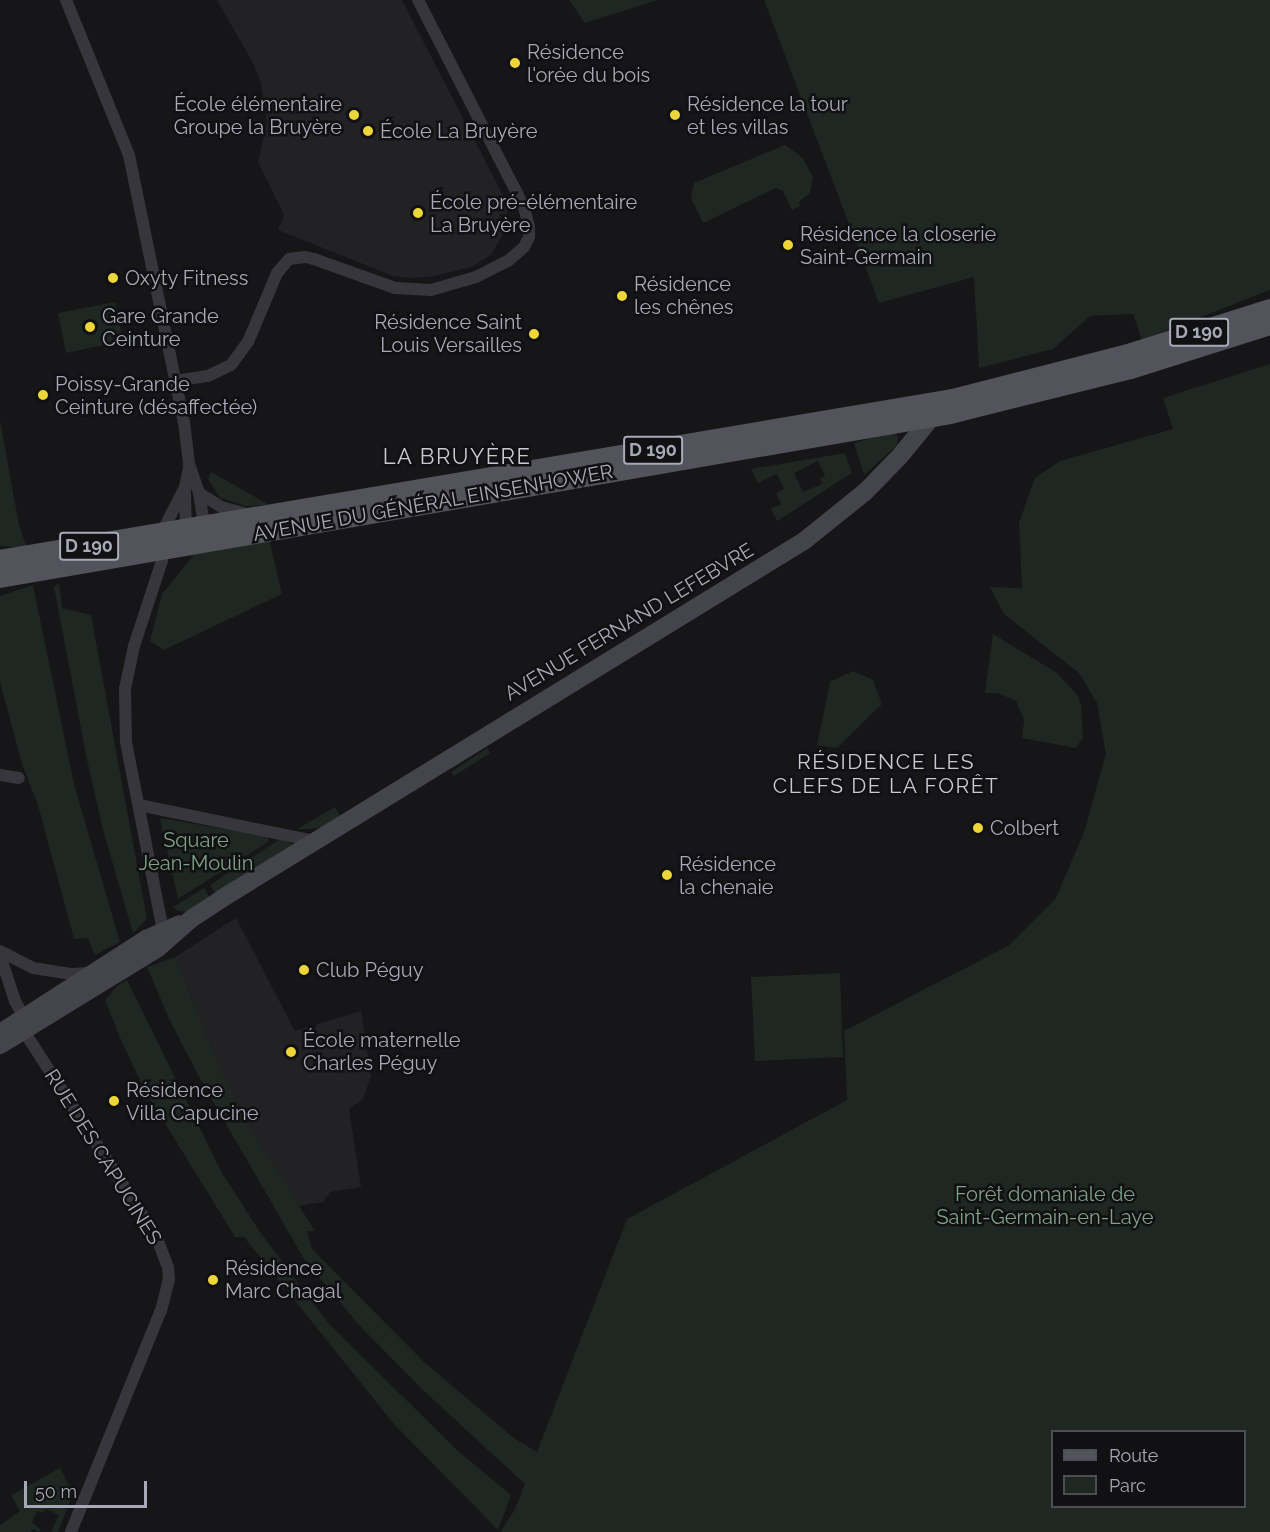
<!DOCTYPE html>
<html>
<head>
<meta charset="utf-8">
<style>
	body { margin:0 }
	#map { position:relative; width:1270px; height:1532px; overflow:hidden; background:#161517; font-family:Raleway,sans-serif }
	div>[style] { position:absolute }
	.built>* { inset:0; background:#222124 }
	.green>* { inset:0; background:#1f2722 }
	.street>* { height:12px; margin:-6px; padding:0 6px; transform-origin:6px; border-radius:6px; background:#37363c }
	.secondary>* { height:18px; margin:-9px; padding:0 9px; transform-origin:9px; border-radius:9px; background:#44454c }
	.primary>* { height:20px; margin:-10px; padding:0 10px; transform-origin:10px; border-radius:10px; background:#52535b }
	.dots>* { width:16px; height:16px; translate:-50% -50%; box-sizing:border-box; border:3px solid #111012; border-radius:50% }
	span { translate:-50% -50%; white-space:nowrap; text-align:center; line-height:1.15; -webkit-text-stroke:5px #111012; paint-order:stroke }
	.shield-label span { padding:2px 4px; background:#111012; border:2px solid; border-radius:4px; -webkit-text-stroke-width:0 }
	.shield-label { font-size:18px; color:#a7a9b7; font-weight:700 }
	.poi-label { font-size:20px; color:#a7a9b7 }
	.left { translate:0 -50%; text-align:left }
	.right { translate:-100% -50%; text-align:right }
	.street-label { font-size:20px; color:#a7a9b7 }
	.park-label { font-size:20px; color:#7fa188 }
	.neighbourhood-label { font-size:21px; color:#c8c9d3; letter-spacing:1.5px }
	.quarter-label { font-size:22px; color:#c8c9d3; letter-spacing:1.5px }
	.legend { position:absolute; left:1051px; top:1430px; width:195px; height:78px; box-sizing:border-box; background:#111012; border:2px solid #4d4d54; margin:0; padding:8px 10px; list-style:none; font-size:18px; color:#a7a9b7 }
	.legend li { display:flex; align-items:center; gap:12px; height:30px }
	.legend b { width:30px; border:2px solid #4d4d54 }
	.scale { position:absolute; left:24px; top:1481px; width:123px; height:27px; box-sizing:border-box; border:3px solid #a7a9b7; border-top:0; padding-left:8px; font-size:18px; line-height:21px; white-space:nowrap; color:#a7a9b7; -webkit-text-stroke:4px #111012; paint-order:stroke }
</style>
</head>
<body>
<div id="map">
	<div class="built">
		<i style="clip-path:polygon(217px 0,402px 0,508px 205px,505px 231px,491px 255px,472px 267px,429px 277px,410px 278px,393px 276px,278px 230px,284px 215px,258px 162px,267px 122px,261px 83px,253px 63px)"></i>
		<i style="clip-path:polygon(236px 918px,295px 1031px,361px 1011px,371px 1076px,363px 1099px,349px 1109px,361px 1187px,330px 1192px,323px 1202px,298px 1206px,286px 1188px,252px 1131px,223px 1074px,175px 957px)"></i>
	</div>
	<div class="green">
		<i style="clip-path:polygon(569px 0,658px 0,585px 23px)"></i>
		<i style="clip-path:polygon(764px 0,1270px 0,1270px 290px,1142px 340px,1133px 314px,1090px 316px,1053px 349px,979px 368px,974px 277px,879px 303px)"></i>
		<i style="clip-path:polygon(785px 145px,803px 158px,813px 177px,810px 193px,799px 202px,800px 206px,792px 210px,783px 191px,776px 188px,703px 223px,691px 198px,694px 183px)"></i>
		<i style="clip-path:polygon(115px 302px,123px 341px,66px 353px,58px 313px)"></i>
		<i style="clip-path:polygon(evenodd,1270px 364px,1270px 1532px,500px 1532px,514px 1511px,525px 1484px,424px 1391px,359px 1325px,304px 1259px,203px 1084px,171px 1023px,147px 967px,175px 957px,223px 1074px,252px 1131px,315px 1231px,307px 1231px,312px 1249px,423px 1361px,515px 1439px,537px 1452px,627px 1219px,847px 1100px,844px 1031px,1008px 946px,1056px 898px,1084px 832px,1106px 754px,1097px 703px,1079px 673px,1004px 614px,990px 587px,1022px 588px,1019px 523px,1035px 478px,1060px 461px,1173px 429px,1163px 398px,1270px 364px,1052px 1432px,1244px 1432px,1244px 1506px,1052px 1506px,1052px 1432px)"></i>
		<i style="clip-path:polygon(0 420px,19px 525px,27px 548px,0 546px)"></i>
		<i style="clip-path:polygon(892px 432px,898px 436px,897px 445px,864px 475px,854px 443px)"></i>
		<i style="clip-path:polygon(evenodd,845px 453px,852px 473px,777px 521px,771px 509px,781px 504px,776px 493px,784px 489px,777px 474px,758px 483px,751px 469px,845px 453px,818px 461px,825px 476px,820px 479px,822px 484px,803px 492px,794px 473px,818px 461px)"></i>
		<i style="clip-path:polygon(211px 472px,266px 503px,266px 505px,246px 506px,220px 498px,208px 479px)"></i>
		<i style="clip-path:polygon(268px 534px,282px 594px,164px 650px,150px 641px,162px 594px,198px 550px)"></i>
		<i style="clip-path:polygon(59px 583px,62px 608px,91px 615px,147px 919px,133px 933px,103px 830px,87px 760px,54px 587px)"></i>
		<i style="clip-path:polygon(33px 585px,74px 784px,120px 942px,95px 955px,88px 938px,74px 939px,38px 805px,22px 764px,0 682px,0 596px)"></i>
		<i style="clip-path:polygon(993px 634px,1057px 673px,1078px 696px,1081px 705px,1083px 737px,1076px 748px,1022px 738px,1024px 720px,1016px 701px,998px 693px,985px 693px)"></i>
		<i style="clip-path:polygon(853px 671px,873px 680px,882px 704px,837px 748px,817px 745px,830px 682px)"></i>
		<i style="clip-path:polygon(487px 748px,490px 753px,454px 776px,451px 772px)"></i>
		<i style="clip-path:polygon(335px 807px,340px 816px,326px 826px,312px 829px,297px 829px)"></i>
		<i style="clip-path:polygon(162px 818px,268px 837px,268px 842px,178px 899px,160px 819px)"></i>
		<i style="clip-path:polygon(280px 839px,295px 845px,216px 895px,210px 885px)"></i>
		<i style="clip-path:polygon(204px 888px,210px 898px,188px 911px,178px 911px,173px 907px)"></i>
		<i style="clip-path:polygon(840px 973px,843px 1057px,755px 1061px,751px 977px)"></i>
		<i style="clip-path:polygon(127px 980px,222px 1173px,260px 1232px,329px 1324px,458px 1451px,511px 1495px,498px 1530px,393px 1423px,244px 1237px,235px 1237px,144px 1089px,121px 1040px,105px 1000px,118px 985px)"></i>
		<i style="clip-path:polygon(60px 1468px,73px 1493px,58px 1532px,51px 1532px,59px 1515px,46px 1509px,43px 1513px,37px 1511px,32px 1522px,41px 1530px,39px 1532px,34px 1529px,30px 1532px,0 1532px,0 1525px,20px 1511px,11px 1495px)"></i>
	</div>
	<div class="street">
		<i style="left:66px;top:0;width:167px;rotate:67.9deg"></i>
		<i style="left:129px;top:155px;width:273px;rotate:78.4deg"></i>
		<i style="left:184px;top:422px;width:42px;rotate:83.2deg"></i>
		<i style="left:189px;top:464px;width:31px;rotate:71deg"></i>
		<i style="left:199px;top:493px;width:37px;rotate:81deg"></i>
		<i style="left:175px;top:381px;width:33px;rotate:-9deg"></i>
		<i style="left:208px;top:376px;width:25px;rotate:-26deg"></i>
		<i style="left:231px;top:365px;width:29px;rotate:-54deg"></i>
		<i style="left:248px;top:342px;width:75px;rotate:-67.2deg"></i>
		<i style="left:277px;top:273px;width:18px;rotate:-49deg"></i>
		<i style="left:289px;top:259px;width:16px;rotate:-7deg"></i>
		<i style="left:305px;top:257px;width:9px;rotate:13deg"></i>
		<i style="left:314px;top:259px;width:86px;rotate:19.7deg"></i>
		<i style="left:395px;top:288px;width:36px;rotate:3deg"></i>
		<i style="left:431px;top:290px;width:47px;rotate:-16.1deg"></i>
		<i style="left:476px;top:277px;width:36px;rotate:-27deg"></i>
		<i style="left:508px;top:261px;width:21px;rotate:-41deg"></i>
		<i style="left:524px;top:247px;width:11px;rotate:-63deg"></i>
		<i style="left:529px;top:237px;width:10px;rotate:-90deg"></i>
		<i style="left:529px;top:227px;width:21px;rotate:-104deg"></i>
		<i style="left:524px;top:207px;width:233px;rotate:-117.1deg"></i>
		<i style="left:185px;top:492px;width:42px;rotate:88.6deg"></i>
		<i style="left:199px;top:493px;width:26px;rotate:32deg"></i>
		<i style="left:221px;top:507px;width:27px;rotate:15deg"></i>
		<i style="left:0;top:775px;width:19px;rotate:9deg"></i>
		<i style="left:139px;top:805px;width:180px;rotate:11.6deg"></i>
		<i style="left:164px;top:936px;width:198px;rotate:-101.1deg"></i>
		<i style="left:126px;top:742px;width:53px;rotate:-91.1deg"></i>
		<i style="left:125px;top:689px;width:44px;rotate:-78.2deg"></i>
		<i style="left:134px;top:646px;width:89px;rotate:-71.8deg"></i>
		<i style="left:162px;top:561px;width:27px;rotate:-92deg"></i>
		<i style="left:161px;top:534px;width:53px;rotate:-62.9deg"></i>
		<i style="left:185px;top:487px;width:19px;rotate:-78deg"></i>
		<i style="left:0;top:951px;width:37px;rotate:27deg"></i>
		<i style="left:33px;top:968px;width:38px;rotate:9deg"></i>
		<i style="left:71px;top:974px;width:18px;rotate:-3deg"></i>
		<i style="left:0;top:955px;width:48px;rotate:71.9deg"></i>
		<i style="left:15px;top:1001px;width:25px;rotate:61deg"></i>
		<i style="left:20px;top:1025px;width:251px;rotate:57.2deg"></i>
		<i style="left:156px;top:1236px;width:34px;rotate:69deg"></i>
		<i style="left:168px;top:1268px;width:11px;rotate:85deg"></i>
		<i style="left:169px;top:1279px;width:32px;rotate:104deg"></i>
		<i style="left:161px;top:1310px;width:240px;rotate:112.1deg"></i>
	</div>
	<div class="secondary">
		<i style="left:0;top:1033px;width:174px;rotate:-32.8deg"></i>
		<i style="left:146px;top:939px;width:36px;rotate:-24deg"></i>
		<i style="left:0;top:1045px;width:185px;rotate:-31.5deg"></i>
		<i style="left:158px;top:948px;width:44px;rotate:-41.3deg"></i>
		<i style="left:191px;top:919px;width:42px;rotate:-33.3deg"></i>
		<i style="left:226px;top:896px;width:678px;rotate:-31.56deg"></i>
		<i style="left:804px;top:541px;width:78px;rotate:-38.8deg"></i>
		<i style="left:865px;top:492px;width:50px;rotate:-45.8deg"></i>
		<i style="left:900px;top:456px;width:43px;rotate:-50.7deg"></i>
		<i style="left:927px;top:423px;width:18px;rotate:-87deg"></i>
	</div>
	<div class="primary">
		<i style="left:0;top:560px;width:967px;rotate:-9.59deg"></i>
		<i style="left:953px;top:399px;width:181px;rotate:-14.4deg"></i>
		<i style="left:1128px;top:354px;width:149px;rotate:-17.6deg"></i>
		<i style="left:0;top:578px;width:964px;rotate:-9.79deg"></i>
		<i style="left:950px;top:414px;width:187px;rotate:-14deg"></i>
		<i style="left:1131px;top:369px;width:146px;rotate:-17.6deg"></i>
	</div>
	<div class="dots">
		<i style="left:515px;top:63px;background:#edd637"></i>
		<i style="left:354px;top:115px;background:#edd637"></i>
		<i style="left:675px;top:115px;background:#edd637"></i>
		<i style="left:368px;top:131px;background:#edd637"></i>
		<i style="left:418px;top:213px;background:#edd637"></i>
		<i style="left:788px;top:245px;background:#edd637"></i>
		<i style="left:113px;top:278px;background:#edd637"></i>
		<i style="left:622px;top:296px;background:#edd637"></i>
		<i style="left:90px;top:327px;background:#edd637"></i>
		<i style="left:534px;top:334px;background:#edd637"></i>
		<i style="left:43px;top:395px;background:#edd637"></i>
		<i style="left:978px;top:828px;background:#edd637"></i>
		<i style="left:667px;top:875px;background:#edd637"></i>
		<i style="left:304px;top:970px;background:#edd637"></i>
		<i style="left:291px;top:1052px;background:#edd637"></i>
		<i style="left:114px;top:1101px;background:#edd637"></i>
		<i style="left:213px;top:1280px;background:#edd637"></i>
	</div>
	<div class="shield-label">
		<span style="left:1199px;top:332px">D 190</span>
		<span style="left:653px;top:450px">D 190</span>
		<span style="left:89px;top:546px">D 190</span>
	</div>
	<div class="poi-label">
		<span class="left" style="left:527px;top:64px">Résidence<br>l'orée du bois</span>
		<span class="right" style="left:342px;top:116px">École élémentaire<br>Groupe la Bruyère</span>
		<span class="left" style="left:687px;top:116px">Résidence la tour<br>et les villas</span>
		<span class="left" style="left:380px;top:131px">École La Bruyère</span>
		<span class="left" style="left:430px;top:214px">École pré-élémentaire<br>La Bruyère</span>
		<span class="left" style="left:800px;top:246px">Résidence la closerie<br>Saint-Germain</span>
		<span class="left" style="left:125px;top:278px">Oxyty Fitness</span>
		<span class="left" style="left:634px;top:296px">Résidence<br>les chênes</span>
		<span class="left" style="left:102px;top:328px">Gare Grande<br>Ceinture</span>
		<span class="right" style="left:522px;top:334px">Résidence Saint<br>Louis Versailles</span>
		<span class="left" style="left:55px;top:396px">Poissy-Grande<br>Ceinture (désaffectée)</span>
		<span class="left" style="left:990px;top:828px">Colbert</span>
		<span class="left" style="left:679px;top:876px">Résidence<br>la chenaie</span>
		<span class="left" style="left:316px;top:970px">Club Péguy</span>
		<span class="left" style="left:303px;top:1052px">École maternelle<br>Charles Péguy</span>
		<span class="left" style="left:126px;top:1102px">Résidence<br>Villa Capucine</span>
		<span class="left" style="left:225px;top:1280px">Résidence<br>Marc Chagal</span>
	</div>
	<div class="street-label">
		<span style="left:433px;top:503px;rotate:-10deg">AVENUE DU GÉNÉRAL EINSENHOWER</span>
		<span style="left:629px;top:622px;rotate:-31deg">AVENUE FERNAND LEFEBVRE</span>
		<span style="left:103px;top:1157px;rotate:58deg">RUE DES CAPUCINES</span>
	</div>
	<div class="park-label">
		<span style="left:196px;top:852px">Square<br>Jean-Moulin</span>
		<span style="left:1045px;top:1206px">Forêt domaniale de<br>Saint-Germain-en-Laye</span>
	</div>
	<div class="neighbourhood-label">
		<span style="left:886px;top:774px">RÉSIDENCE LES<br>CLEFS DE LA FORÊT</span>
	</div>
	<div class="quarter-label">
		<span style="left:457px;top:457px">LA BRUYÈRE</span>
	</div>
	<ul class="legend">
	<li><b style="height:8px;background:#52535b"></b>Route</li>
	<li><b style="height:16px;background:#1f2722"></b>Parc</li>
	</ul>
	<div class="scale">50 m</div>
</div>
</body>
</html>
